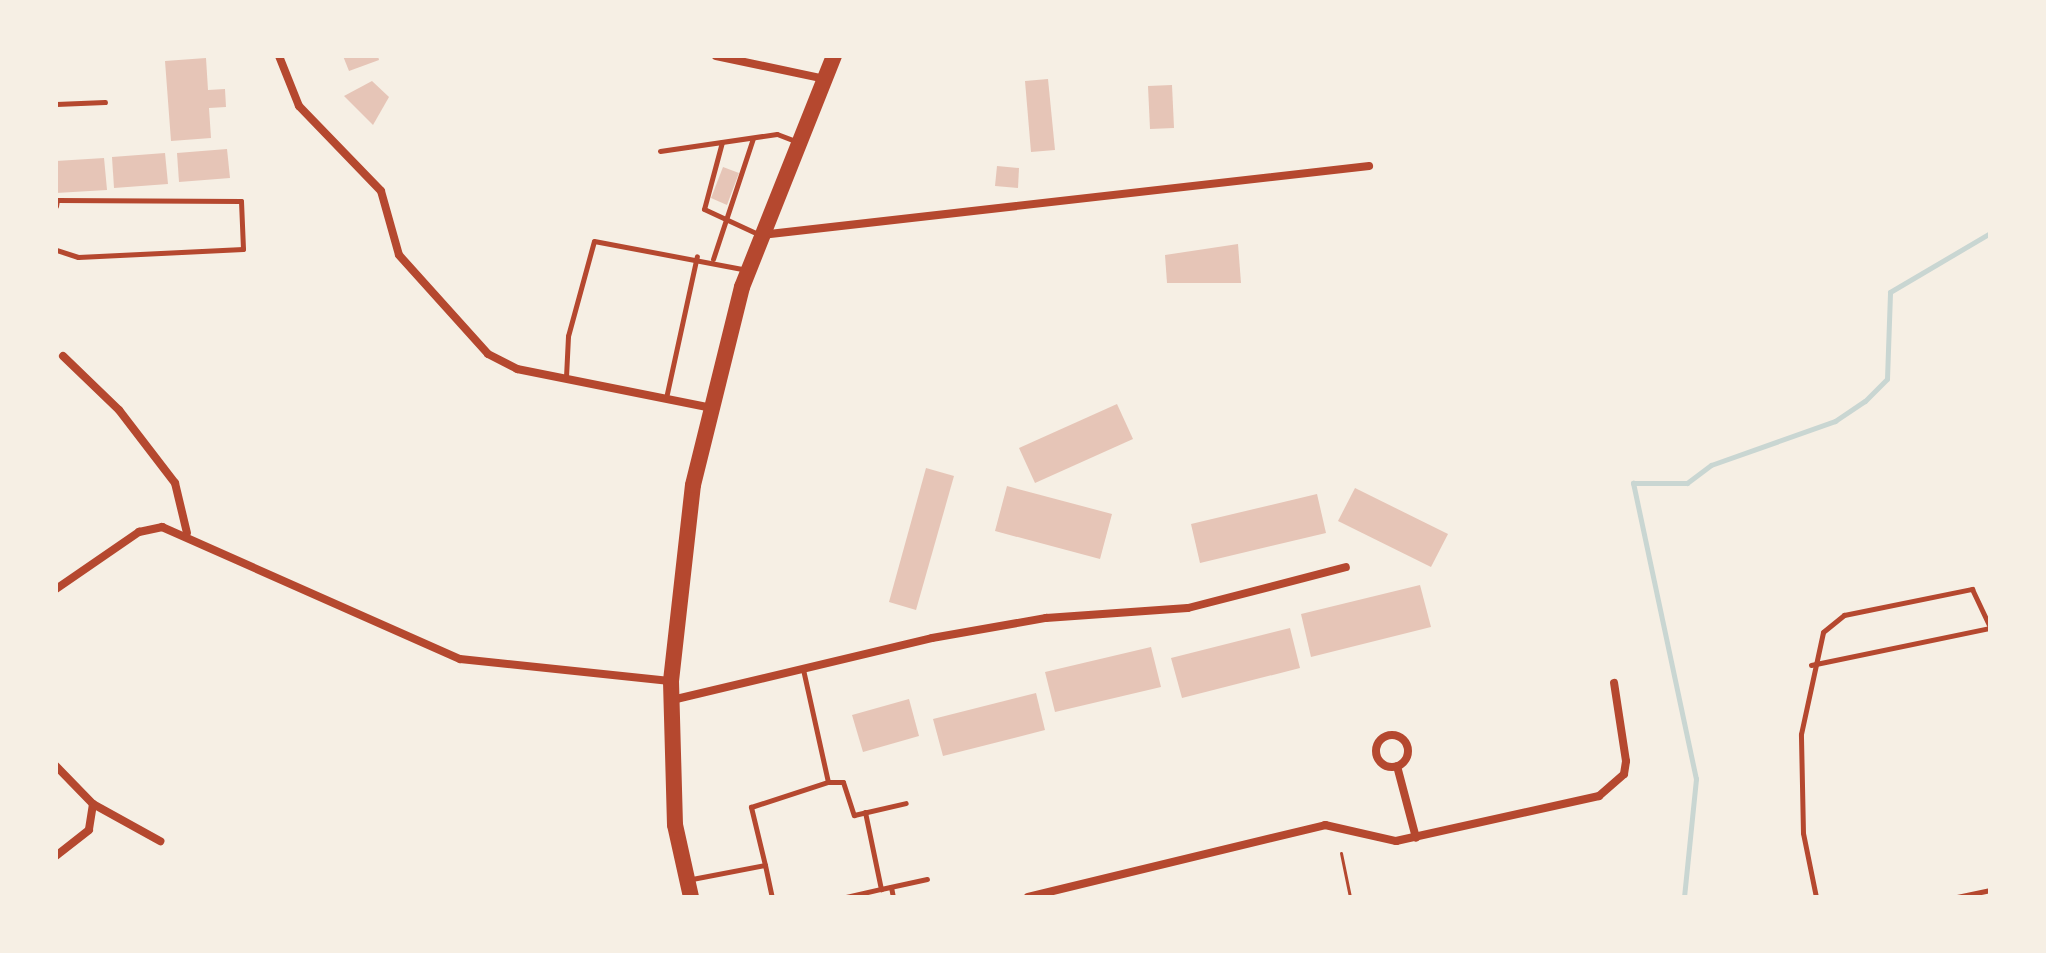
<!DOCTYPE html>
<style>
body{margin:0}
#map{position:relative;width:2046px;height:953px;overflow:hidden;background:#f6efe4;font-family:"Golos Text",sans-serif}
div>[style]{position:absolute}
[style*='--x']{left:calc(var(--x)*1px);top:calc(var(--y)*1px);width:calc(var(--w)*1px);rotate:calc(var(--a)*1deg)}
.stream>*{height:5px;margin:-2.5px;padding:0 2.5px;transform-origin:2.5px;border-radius:2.5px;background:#c9d6d2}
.building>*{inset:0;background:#e6c5b7}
.path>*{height:3px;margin:-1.5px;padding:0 1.5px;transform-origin:1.5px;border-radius:1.5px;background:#b5482f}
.service>*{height:5px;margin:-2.5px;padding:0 2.5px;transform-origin:2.5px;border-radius:2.5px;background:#b5482f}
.minor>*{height:8px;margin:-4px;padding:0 4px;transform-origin:4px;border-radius:4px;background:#b5482f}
.minor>.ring{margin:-4px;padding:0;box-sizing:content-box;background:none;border:8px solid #b5482f;border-radius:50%}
.primary>*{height:16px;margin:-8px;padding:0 8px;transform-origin:8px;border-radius:8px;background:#b5482f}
span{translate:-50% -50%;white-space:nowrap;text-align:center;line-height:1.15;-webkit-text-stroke:6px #f6efe4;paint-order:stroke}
.frame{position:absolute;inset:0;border:58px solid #f6efe4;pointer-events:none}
</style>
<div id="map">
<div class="stream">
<div style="--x:1684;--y:897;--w:119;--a:-84.2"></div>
<div style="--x:1696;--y:779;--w:303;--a:-102"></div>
<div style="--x:1633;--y:483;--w:54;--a:0"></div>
<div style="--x:1687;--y:483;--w:30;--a:-37"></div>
<div style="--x:1711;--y:465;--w:132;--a:-19.5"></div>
<div style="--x:1835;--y:421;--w:36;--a:-34"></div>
<div style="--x:1865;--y:401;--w:31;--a:-45"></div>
<div style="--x:1887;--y:379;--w:87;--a:-88"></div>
<div style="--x:1890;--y:292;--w:116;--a:-30.5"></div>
</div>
<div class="building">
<div style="clip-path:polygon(343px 56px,378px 56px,379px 60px,349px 71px)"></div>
<div style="clip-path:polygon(206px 58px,208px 90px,225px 89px,226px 107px,209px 108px,211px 138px,171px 141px,165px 61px)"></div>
<div style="clip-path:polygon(1048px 79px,1055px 150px,1031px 152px,1025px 81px)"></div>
<div style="clip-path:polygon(372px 81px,389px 97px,373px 125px,344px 96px)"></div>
<div style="clip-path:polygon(1172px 85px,1174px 128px,1150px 129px,1148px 86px)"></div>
<div style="clip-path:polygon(227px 149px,230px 178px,179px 182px,177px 153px)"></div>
<div style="clip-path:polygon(165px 153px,168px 184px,114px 188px,112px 157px)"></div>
<div style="clip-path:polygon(104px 158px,107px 190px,56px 193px,56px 161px)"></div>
<div style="clip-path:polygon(997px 166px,1019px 168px,1018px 188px,995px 186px)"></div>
<div style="clip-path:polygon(723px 167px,739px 173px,727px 205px,711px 198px)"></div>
<div style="clip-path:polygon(1238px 244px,1241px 283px,1167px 283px,1165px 255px)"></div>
<div style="clip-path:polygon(1117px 404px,1133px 439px,1035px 483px,1019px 448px)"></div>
<div style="clip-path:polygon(926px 468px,954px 476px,916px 610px,889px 602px)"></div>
<div style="clip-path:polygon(1007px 486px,1112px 514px,1100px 559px,995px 531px)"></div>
<div style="clip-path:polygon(1355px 488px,1448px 534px,1431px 567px,1338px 521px)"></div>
<div style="clip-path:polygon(1317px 494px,1326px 533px,1200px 563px,1191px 524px)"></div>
<div style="clip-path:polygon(1420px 585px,1431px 627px,1311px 657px,1301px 614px)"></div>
<div style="clip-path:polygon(1290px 628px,1300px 668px,1182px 698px,1171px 658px)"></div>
<div style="clip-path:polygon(1151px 647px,1161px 687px,1055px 712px,1045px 672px)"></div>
<div style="clip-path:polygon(1036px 693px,1045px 730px,943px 756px,933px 719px)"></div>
<div style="clip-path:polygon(909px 699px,919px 736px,863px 752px,852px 715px)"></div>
</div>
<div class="path">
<div style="--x:1341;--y:853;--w:45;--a:78.4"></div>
</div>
<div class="service">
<div style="--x:56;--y:104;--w:49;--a:-2.3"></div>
<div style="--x:722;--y:142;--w:69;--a:105"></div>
<div style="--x:704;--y:209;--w:60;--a:24.8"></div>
<div style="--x:660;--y:151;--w:118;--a:-8.3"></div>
<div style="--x:777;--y:134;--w:22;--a:21"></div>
<div style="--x:56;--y:206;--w:6;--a:-81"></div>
<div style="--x:57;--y:200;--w:184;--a:0.3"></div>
<div style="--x:241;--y:201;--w:48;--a:87.6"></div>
<div style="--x:243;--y:249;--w:165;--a:177.2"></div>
<div style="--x:78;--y:257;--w:23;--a:-162"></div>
<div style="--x:713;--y:259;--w:127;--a:-71.7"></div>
<div style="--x:566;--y:377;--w:41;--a:-87.2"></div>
<div style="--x:568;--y:336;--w:98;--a:-74.7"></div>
<div style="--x:594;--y:241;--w:156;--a:10.7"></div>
<div style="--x:666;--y:398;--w:145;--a:-77.7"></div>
<div style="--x:1811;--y:665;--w:183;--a:-11.7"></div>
<div style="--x:828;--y:782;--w:15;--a:0"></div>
<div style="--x:843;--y:782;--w:35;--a:72"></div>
<div style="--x:854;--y:815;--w:53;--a:-13"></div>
<div style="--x:865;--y:812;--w:79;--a:78.3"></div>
<div style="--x:881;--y:889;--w:47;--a:-12.3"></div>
<div style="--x:765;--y:865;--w:33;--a:78"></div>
<div style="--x:692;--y:879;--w:74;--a:-10.9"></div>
<div style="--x:765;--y:865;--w:60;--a:-103.6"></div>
<div style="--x:751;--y:807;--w:81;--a:-18"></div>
<div style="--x:828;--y:782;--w:116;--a:-102.5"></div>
<div style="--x:891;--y:887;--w:10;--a:79"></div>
<div style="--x:846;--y:897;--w:36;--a:-13"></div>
<div style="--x:1816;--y:897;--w:65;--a:-101.5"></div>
<div style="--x:1803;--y:833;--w:99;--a:-91.2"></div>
<div style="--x:1801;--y:734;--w:104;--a:-77.8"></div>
<div style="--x:1823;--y:632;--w:27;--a:-39"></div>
<div style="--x:1844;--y:615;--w:131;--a:-11.5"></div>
<div style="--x:1972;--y:589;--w:42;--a:64.7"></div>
<div style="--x:1957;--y:897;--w:34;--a:-12"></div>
</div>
<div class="minor">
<div style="--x:279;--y:56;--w:54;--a:68.2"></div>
<div style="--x:299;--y:106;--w:118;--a:46"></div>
<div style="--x:381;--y:191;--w:66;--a:74.3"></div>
<div style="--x:399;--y:255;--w:133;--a:48"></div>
<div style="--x:488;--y:354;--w:33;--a:27"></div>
<div style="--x:517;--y:369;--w:195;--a:11.3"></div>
<div style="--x:716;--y:56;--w:111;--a:11.9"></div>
<div style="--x:761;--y:235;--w:612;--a:-6.47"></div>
<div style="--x:63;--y:356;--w:78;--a:44"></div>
<div style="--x:119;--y:410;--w:92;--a:52.5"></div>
<div style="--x:175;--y:483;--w:51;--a:76.5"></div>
<div style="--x:56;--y:589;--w:101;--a:-34.5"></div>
<div style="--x:139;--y:532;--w:24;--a:-12"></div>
<div style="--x:162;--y:527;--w:326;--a:23.9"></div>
<div style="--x:460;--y:659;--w:211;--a:6"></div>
<div style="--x:672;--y:700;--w:267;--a:-13.4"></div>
<div style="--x:932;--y:638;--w:116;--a:-10"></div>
<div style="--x:1046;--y:618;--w:142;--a:-4"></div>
<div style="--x:1188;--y:608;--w:163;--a:-14.5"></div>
<div class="ring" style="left:1376px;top:735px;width:24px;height:24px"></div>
<div style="--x:56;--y:766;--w:53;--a:45.8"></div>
<div style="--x:93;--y:804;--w:26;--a:99"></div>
<div style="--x:89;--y:830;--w:42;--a:141.8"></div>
<div style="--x:1397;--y:766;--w:74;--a:75.2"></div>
<div style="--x:93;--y:804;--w:77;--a:28.9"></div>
<div style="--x:1028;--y:897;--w:306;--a:-13.6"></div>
<div style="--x:1325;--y:825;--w:73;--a:12.7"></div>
<div style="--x:1396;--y:841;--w:208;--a:-12.5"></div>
<div style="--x:1599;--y:796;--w:33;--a:-41"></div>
<div style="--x:1624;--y:774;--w:13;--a:-81"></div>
<div style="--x:1626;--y:761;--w:79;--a:-98.7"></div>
</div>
<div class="primary">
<div style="--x:691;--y:897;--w:74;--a:-102.5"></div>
<div style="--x:675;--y:825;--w:144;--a:-91.6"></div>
<div style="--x:671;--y:681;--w:197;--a:-83.6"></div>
<div style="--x:693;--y:485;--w:204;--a:-76.1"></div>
<div style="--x:742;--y:287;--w:249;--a:-68.3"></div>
</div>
<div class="frame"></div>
</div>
